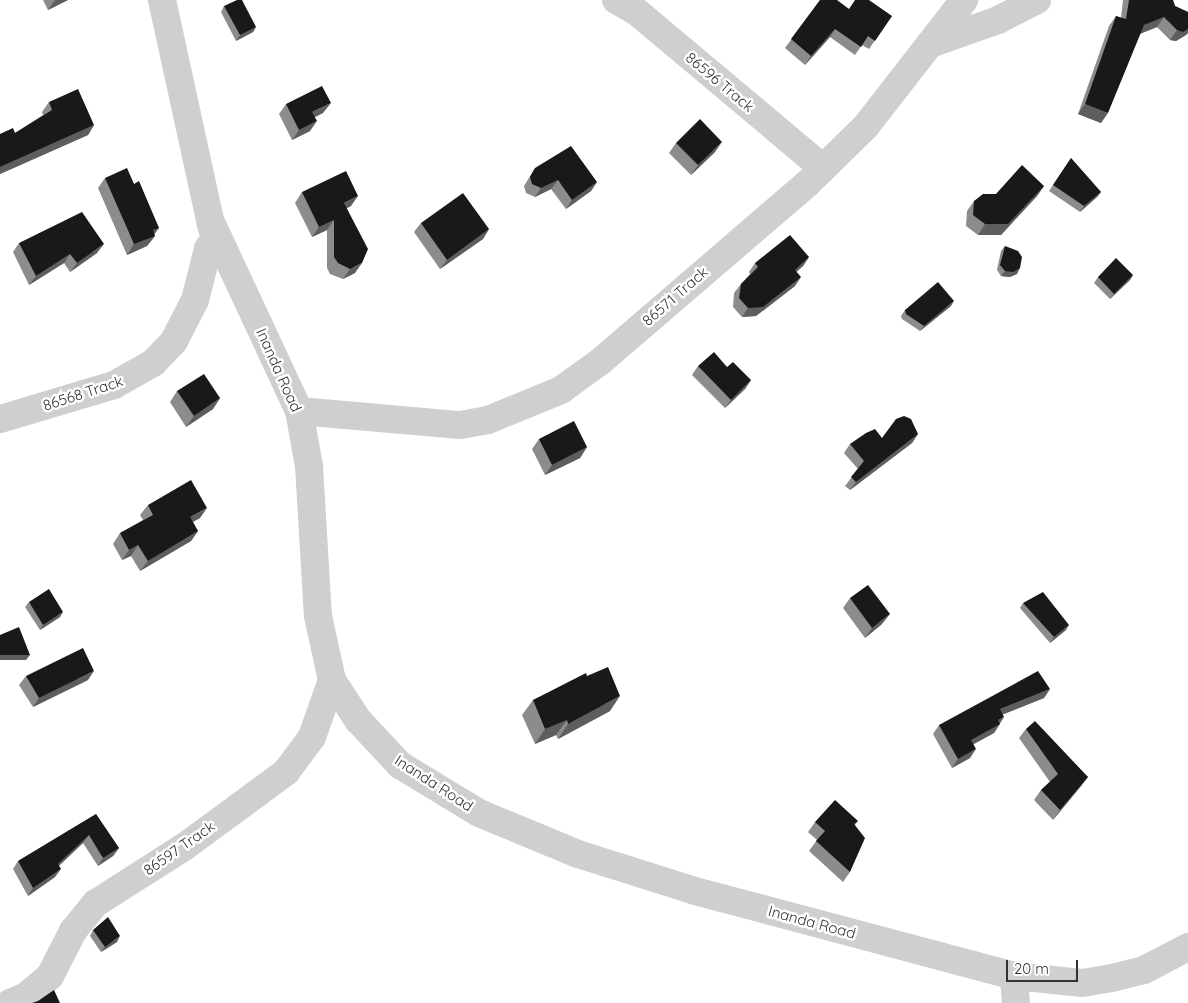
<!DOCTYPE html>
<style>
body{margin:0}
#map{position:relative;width:1188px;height:1003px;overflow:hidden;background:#fff;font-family:Quicksand,sans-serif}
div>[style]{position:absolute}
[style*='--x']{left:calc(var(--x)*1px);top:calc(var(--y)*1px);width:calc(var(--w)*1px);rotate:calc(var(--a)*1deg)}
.minor>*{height:28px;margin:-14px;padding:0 14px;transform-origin:14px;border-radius:14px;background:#cfcfcf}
.wall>*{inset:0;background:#8c8c8c}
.shaded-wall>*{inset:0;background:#5e5e5e}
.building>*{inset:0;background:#191919}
span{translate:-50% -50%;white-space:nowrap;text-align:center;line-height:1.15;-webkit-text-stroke:5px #fff;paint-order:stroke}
.street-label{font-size:15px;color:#323232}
.scale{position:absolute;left:1006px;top:960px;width:72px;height:22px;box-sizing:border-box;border:2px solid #323232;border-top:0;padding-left:6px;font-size:15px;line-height:18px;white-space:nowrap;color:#323232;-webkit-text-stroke:4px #fff;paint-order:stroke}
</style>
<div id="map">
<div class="minor">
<div style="--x:162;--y:0;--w:225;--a:77.7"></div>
<div style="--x:210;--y:220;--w:211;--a:65"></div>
<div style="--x:299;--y:411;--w:56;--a:79.7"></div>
<div style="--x:309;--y:466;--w:150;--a:86.6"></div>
<div style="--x:318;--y:616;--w:66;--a:77.7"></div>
<div style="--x:332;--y:680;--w:48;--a:57"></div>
<div style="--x:358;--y:720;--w:62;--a:47"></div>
<div style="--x:400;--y:765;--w:92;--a:31.3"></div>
<div style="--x:479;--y:813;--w:107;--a:22.5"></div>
<div style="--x:578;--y:854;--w:123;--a:17.5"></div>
<div style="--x:695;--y:891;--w:330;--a:14.9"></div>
<div style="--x:1014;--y:976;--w:69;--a:5.8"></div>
<div style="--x:1083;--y:983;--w:29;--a:-10"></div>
<div style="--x:1112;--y:978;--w:33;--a:-14"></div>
<div style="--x:1144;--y:970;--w:50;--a:-27.6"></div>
<div style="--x:616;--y:0;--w:24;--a:30"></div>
<div style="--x:637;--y:12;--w:241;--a:40"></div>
<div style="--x:930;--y:44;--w:72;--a:-19.4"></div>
<div style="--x:998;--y:20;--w:44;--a:-27.1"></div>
<div style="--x:299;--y:411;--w:162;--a:5"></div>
<div style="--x:460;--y:425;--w:28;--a:-10"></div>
<div style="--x:488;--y:420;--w:79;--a:-22.3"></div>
<div style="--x:561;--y:390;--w:49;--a:-35.9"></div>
<div style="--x:601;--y:361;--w:274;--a:-40.7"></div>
<div style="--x:809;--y:182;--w:80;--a:-44.5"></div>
<div style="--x:866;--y:126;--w:160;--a:-52.1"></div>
<div style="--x:0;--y:419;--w:119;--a:-16.6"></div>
<div style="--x:114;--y:385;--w:45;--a:-29.4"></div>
<div style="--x:153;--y:363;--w:30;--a:-46"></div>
<div style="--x:174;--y:341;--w:46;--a:-62.9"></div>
<div style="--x:195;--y:300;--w:53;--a:-75.7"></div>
<div style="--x:208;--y:249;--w:13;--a:-58"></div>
<div style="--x:215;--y:238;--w:17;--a:-107"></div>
<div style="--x:1014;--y:976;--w:27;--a:86"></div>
<div style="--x:10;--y:1003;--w:16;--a:-22"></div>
<div style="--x:25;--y:997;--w:33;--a:-40"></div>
<div style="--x:50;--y:976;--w:51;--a:-62.9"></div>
<div style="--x:73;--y:931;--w:36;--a:-51"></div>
<div style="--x:96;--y:903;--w:104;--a:-32.5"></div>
<div style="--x:184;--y:847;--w:127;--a:-36.3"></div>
<div style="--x:286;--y:772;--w:44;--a:-53.4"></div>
<div style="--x:312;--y:737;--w:60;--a:-70.7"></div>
</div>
<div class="wall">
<div style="clip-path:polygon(43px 0,68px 0,48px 10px)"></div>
<div style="clip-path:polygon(820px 0,849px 9px,892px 16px,869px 49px,862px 45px,855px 55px,830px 37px,805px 65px,785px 48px)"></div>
<div style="clip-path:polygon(1123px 0,1173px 0,1175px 6px,1188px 12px,1188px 33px,1186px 35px,1176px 41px,1170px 40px,1157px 27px,1140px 34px,1101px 123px,1078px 114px,1109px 26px,1116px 16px,1121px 18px)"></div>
<div style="clip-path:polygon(224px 6px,256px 27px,253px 32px,236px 41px,221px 12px)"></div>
<div style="clip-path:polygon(49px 102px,94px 125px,88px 135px,0 174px,0 134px,15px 133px,43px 115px,42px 112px)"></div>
<div style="clip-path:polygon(286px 104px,323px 113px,315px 117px,310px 131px,292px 140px,279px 114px)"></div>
<div style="clip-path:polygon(676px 143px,715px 152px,691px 175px,669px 153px)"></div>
<div style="clip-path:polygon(1071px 158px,1101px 192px,1097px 197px,1080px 212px,1049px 191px)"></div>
<div style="clip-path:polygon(535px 168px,597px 182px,591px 191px,566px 209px,551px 189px,535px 197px,526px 193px,524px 186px)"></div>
<div style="clip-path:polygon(105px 178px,134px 184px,159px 228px,154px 234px,155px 236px,147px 246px,127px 255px,98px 188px)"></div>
<div style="clip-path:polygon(1044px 186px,1037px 196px,1001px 235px,978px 235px,966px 226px,967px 211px,974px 201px,996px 194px)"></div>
<div style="clip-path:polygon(302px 192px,351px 206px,347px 208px,355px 273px,343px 279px,330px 274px,327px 268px,327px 230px,312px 237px,295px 203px)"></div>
<div style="clip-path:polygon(421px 223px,489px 229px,483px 239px,440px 269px,414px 232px)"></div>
<div style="clip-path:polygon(19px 243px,97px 253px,70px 272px,64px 263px,29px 285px,13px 252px)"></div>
<div style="clip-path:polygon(1005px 246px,1017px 274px,1010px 277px,1001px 276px,997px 270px,1001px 251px)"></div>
<div style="clip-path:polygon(809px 257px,803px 266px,796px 272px,795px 286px,756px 316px,742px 317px,733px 307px,734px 293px,741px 284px,750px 274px,749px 272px,755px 263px)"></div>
<div style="clip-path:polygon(1133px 275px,1130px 280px,1110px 299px,1094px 283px,1098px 277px)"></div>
<div style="clip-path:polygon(951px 306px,920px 331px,902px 319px,901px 316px,905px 310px)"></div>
<div style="clip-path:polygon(698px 366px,727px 367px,751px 380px,745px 389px,725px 408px,692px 375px)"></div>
<div style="clip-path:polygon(177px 391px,220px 398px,213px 409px,186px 427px,170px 402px)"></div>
<div style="clip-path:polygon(918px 434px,912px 443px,850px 490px,845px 486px,858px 469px,844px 453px,850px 444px,882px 438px)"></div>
<div style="clip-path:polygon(539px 439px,587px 447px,580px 458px,545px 475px,532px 449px)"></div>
<div style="clip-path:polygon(148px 505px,200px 518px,193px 522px,198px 531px,191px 541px,140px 571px,131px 556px,122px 560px,113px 544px,120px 533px,143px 520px,140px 515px)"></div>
<div style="clip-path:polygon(850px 598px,882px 624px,865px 638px,843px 608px)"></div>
<div style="clip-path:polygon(29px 602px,60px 617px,40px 630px,25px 607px)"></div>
<div style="clip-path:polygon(1023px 603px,1066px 630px,1050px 643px,1020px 608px)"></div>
<div style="clip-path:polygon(26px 676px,88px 680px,33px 707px,19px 685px)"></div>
<div style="clip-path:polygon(587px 676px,610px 711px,558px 739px,556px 735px,535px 744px,522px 715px,533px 700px)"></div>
<div style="clip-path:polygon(1050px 689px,1044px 698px,1003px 714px,1000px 723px,1000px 724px,994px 733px,973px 744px,970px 758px,952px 768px,933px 734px,939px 725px)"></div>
<div style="clip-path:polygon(1026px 729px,1088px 777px,1081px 786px,1053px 820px,1034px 800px,1041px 790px,1050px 782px,1019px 738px)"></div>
<div style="clip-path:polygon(96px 814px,119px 848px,113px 856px,98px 866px,83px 843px,59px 866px,55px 877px,28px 896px,13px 869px,18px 861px)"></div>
<div style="clip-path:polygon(858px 821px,855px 825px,850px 872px,843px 882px,809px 851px,817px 840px,808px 832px,815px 822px)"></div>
<div style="clip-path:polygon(93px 930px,117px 942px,101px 952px,90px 936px)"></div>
</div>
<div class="shaded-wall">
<div style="clip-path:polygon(55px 0,68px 0,48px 10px)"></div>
<div style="clip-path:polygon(1164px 17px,1157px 27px,1137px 35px,1144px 25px)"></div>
<div style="clip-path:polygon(256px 27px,253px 32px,236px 41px,240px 35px)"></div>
<div style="clip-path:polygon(835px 29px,830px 37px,805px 65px,811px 56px)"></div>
<div style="clip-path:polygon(1188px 29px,1188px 33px,1186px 35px,1176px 41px,1170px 40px,1177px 30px)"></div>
<div style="clip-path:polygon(331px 103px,323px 113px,305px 122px,312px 112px)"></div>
<div style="clip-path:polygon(1085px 104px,1108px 113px,1101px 123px,1078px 114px)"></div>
<div style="clip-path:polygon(317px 121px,310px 131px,292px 140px,299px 130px)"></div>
<div style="clip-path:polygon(94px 125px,88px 135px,0 174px,0 167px)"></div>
<div style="clip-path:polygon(722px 142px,715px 152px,691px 175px,698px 165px)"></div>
<div style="clip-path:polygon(558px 180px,551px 189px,535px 197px,541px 188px)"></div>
<div style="clip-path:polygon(597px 182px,591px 191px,566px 209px,572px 200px)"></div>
<div style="clip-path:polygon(1044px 186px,1037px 196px,1001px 235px,978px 235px,985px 224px)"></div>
<div style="clip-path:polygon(1101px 192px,1097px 197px,1080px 212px,1084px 206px)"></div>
<div style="clip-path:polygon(358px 196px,351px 206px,337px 213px,344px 203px)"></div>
<div style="clip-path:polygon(334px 220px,327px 230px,312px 237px,319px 227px)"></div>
<div style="clip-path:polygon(159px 228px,153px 236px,155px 236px,147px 246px,127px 255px,134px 244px,153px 230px)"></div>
<div style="clip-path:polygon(489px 229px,483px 239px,440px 269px,447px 260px)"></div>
<div style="clip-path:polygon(104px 244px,97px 253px,70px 272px,77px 263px)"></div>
<div style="clip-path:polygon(70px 254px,64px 263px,29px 285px,36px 276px)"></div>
<div style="clip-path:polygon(809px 257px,803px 266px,789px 279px,795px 270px)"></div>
<div style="clip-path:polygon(362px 263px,355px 273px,343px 279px,350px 269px)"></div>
<div style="clip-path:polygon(1020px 268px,1017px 274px,1010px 277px,1001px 276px,1005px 271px)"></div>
<div style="clip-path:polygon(1133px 275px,1130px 280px,1110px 299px,1114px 294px)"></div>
<div style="clip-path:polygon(801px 277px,795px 286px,756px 316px,742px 317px,748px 308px)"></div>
<div style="clip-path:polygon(954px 301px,951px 306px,920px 331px,924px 326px)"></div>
<div style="clip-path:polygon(751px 380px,745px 389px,725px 408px,731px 400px)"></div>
<div style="clip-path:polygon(220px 398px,213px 409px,186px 427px,194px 416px)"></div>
<div style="clip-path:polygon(918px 434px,912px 443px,850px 490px,856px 482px)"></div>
<div style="clip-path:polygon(587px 447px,580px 458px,545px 475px,552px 465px)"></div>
<div style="clip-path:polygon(207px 508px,200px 518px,183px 527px,190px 517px)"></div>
<div style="clip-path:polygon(198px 531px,191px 541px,140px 571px,148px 561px)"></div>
<div style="clip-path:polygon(138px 545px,131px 556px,122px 560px,129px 550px)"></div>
<div style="clip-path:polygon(63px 612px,60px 617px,40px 630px,43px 625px)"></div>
<div style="clip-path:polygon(890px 614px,882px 624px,865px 638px,872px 628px)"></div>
<div style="clip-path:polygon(1069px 625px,1066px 630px,1050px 643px,1054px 637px)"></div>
<div style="clip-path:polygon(0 655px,30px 655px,26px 660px,0 660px)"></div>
<div style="clip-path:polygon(94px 671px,88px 680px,33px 707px,39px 698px)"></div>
<div style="clip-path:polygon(1050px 689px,1044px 698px,994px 718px,1000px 709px)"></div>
<div style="clip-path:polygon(620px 696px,610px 711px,558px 739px,568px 724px)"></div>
<div style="clip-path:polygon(1004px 717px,994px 733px,965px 749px,971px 740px,998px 720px)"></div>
<div style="clip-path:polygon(567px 720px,556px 735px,535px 744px,545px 729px)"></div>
<div style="clip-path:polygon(976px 749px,970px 758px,952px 768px,958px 759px)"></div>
<div style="clip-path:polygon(1088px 777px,1081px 786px,1053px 820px,1060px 810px)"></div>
<div style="clip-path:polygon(89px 835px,83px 843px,52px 872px,58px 864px)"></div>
<div style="clip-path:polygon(119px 848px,113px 856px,98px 866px,103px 858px)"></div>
<div style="clip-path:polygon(61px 869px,55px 877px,28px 896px,33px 888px)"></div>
<div style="clip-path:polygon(120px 936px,117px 942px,101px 952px,105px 947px)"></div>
</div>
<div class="building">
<div style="clip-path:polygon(237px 0,242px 0,256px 27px,240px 35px,224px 6px)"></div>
<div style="clip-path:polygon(820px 0,837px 0,849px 9px,855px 0,869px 0,892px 16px,875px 41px,868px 36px,861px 47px,835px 29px,811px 56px,791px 39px)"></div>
<div style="clip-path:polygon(1129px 0,1173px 0,1175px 6px,1188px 12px,1188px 29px,1183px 32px,1177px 30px,1164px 17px,1144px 25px,1108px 113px,1085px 104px,1116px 16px,1126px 19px)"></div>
<div style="clip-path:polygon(322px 86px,331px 103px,312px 112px,317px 121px,299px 130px,286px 104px)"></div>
<div style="clip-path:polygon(78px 89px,94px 125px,0 167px,0 134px,13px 128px,15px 133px,52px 110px,49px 102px)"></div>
<div style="clip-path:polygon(700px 119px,722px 142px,698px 165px,676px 143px)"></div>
<div style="clip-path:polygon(571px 146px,597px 182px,572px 200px,558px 180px,541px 188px,532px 184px,530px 177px,535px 168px)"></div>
<div style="clip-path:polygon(1071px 158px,1101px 192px,1084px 206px,1053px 185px)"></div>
<div style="clip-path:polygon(1022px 165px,1044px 186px,1008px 224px,985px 224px,973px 215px,974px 201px,983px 194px,996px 194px)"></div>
<div style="clip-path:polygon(127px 168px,134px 184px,139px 181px,159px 228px,153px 230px,155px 236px,134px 244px,105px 178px)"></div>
<div style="clip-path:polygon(346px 171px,358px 196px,344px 203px,368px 249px,362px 263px,350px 269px,338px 263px,334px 257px,334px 220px,319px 227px,302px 192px)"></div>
<div style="clip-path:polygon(463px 193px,489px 229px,447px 260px,421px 223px)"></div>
<div style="clip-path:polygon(82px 212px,104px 244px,77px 263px,70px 254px,36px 276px,19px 243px)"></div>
<div style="clip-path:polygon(790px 235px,809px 257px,795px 270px,801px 277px,763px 307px,748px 308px,739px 298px,741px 284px,758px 267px,755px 263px)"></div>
<div style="clip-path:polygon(1005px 246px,1018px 251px,1022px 257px,1020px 268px,1013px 272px,1005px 271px,1000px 265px)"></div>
<div style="clip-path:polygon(1116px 258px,1133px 275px,1114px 294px,1098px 277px)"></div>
<div style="clip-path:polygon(938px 282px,954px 301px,924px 326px,906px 314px,905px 310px)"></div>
<div style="clip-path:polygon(714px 352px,727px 367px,733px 362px,751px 380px,731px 400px,698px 366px)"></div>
<div style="clip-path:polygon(204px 374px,220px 398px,194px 416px,177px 391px)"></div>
<div style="clip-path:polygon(904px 416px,911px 419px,918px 434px,856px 482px,851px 477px,864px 461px,850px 444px,866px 433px,875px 429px,882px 438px,896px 419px)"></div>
<div style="clip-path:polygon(574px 421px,587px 447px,552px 465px,539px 439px)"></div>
<div style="clip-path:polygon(191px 480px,207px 508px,190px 517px,198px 531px,148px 561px,138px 545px,129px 550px,120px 533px,153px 515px,148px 505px)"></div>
<div style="clip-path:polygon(868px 585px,890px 614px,872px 628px,850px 598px)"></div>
<div style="clip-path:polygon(49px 589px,63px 612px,43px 625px,29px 602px)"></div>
<div style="clip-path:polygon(1043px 592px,1069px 625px,1054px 637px,1023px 603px)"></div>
<div style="clip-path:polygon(19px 627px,30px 655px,0 655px,0 635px)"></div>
<div style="clip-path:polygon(83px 648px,94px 671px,39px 698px,26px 676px)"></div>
<div style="clip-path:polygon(608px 667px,620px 696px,568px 724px,567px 720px,545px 729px,533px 700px,586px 673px,587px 676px)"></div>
<div style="clip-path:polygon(1038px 671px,1050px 689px,1000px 709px,1004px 717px,998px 720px,1000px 724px,971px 740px,976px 749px,958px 759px,939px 725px)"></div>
<div style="clip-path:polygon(1035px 721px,1088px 777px,1060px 810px,1041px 790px,1058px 774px,1026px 729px)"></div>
<div style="clip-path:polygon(835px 800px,858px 821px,854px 824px,865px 838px,850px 872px,816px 841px,825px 831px,815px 822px)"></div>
<div style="clip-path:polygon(96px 814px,119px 848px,103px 858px,89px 835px,58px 864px,61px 869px,33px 888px,18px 861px)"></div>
<div style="clip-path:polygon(108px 917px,120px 936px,105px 947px,93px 930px)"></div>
<div style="clip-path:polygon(54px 990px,60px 1003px,32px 1003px,38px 1001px)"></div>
</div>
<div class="street-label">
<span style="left:720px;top:82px;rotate:40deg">86596 Track</span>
<span style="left:675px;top:296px;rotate:-41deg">86571 Track</span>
<span style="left:279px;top:370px;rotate:66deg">Inanda Road</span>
<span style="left:83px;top:393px;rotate:-18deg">86568 Track</span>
<span style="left:434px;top:783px;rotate:33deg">Inanda Road</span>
<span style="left:179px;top:848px;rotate:-35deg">86597 Track</span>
<span style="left:812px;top:922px;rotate:15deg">Inanda Road</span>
</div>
<div class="scale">20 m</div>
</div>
